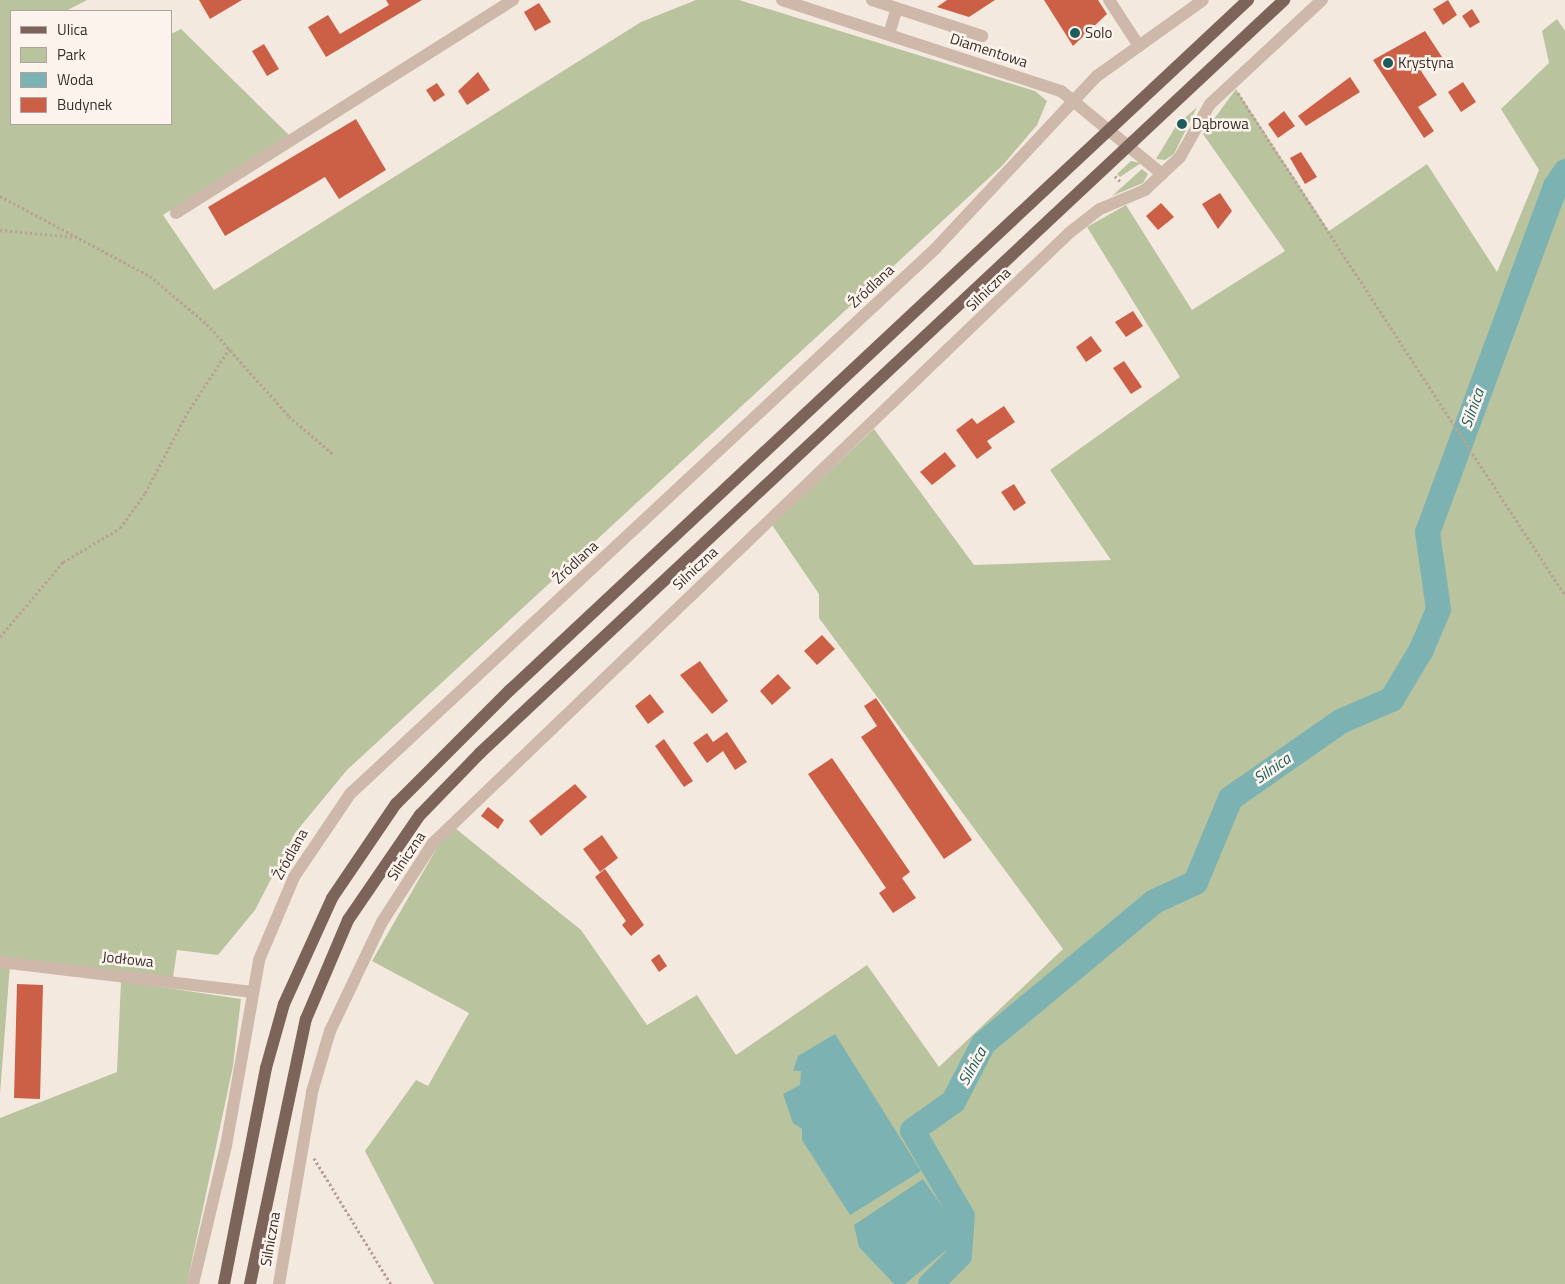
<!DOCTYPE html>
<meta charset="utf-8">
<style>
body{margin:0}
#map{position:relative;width:1565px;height:1284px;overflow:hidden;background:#f4e9df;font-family:"Titillium Web",sans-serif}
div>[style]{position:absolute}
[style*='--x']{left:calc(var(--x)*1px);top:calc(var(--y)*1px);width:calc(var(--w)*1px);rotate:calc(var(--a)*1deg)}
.green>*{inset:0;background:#b9c49e}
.water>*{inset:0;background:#7cb3b2}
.river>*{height:25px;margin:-12.5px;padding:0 12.5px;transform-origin:12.5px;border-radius:12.5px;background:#7cb3b2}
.building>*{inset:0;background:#cb6046}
.path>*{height:2.5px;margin-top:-1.25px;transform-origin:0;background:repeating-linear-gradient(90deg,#b9a294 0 2.5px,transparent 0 5px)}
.minor>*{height:12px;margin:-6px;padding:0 6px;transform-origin:6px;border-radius:6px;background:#cdb8aa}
.major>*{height:12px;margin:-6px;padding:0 6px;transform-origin:6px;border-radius:6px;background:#7d645a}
.dots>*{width:14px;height:14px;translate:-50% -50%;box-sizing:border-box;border:2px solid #fbf3ec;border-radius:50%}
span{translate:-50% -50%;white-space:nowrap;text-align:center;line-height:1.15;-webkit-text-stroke:5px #fbf3ec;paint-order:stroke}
.poi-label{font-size:15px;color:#3a2e2a}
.left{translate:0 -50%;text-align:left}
.street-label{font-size:15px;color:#3a2e2a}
.water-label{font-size:16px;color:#1d5d5e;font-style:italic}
.legend{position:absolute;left:10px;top:10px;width:162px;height:115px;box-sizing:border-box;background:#fbf3ec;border:1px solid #aea49e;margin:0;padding:6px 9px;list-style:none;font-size:15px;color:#3a2e2a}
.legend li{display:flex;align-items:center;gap:10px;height:25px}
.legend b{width:25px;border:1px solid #aea49e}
</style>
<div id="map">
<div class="green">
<div style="clip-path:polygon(0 0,87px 0,66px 11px,11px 11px,11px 124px,171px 124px,171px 34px,181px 29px,289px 135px,163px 215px,214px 290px,641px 22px,696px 0,739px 0,1035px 91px,1047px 101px,1037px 125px,1003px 165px,347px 770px,295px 833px,255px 910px,218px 955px,177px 950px,173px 978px,10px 965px,0 1094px)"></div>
<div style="clip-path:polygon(1557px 19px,1565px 31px,1565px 1284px,434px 1284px,365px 1151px,416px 1080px,428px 1086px,469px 1013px,372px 961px,438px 846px,455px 828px,581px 930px,647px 1025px,697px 995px,736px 1055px,867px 965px,939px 1067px,1063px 949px,819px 618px,819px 594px,772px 525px,874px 429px,974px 565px,1111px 560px,1050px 470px,1180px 377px,1087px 227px,1126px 205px,1192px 310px,1285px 251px,1203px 134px,1236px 89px,1329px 231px,1427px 164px,1497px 272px,1539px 170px,1501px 109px,1549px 63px,1542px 31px)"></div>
<div style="clip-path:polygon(1197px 107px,1174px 154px,1165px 160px,1156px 159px,1176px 126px)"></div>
<div style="clip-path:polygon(1131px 161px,1141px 163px,1120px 177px,1117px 174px)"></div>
<div style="clip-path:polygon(1142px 169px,1148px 174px,1143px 183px,1112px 196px)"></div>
<div style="clip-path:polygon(121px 981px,241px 999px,233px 1066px,187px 1284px,0 1284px,0 1118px,117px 1072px)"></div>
</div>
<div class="water">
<div style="clip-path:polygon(835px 1034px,921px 1171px,850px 1215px,802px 1140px,802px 1129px,793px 1123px,783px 1094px,800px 1085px,801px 1071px,793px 1071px,798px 1056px)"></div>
<div style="clip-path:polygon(923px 1179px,955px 1225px,948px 1249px,905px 1284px,894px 1284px,859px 1247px,854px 1225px)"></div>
</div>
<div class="river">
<div style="--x:930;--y:1284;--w:41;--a:-45"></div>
<div style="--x:959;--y:1255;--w:39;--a:-86"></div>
<div style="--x:962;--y:1216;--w:99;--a:-120.2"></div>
<div style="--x:912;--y:1130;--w:50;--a:-35.3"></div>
<div style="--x:953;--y:1101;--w:65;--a:-62.7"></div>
<div style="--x:983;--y:1043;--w:222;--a:-39.7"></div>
<div style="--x:1154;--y:901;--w:45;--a:-24.9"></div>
<div style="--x:1195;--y:882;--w:91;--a:-67.4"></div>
<div style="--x:1230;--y:798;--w:134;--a:-35"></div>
<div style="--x:1340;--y:721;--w:56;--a:-23.3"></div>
<div style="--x:1391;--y:699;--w:58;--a:-59"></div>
<div style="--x:1421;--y:649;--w:43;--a:-67"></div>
<div style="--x:1438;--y:609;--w:78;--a:-98.1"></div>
<div style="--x:1427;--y:532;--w:369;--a:-69.7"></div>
<div style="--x:1555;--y:186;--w:18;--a:-56"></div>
</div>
<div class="building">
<div style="clip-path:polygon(199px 0,242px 0,210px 19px)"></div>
<div style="clip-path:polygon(386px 0,422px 0,326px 57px,308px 27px,328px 15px,340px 34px,389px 5px)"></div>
<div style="clip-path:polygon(947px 0,995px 0,969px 17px,937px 7px)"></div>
<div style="clip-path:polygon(1044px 0,1098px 0,1107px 14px,1073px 46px)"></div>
<div style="clip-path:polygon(1448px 0,1457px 15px,1443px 25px,1433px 9px)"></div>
<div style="clip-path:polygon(539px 3px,551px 22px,535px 31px,524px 12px)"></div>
<div style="clip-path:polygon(1472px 9px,1480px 22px,1470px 28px,1462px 16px)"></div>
<div style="clip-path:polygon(1425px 31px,1442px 57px,1421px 71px,1437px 95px,1418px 107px,1434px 131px,1424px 138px,1373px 60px)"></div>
<div style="clip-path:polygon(264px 44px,279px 69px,267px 76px,252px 51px)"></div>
<div style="clip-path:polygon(478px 72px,490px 90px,467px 105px,458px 91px)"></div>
<div style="clip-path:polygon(1350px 77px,1360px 92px,1306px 126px,1298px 116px)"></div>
<div style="clip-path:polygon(1463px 82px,1476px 102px,1461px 112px,1448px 92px)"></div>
<div style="clip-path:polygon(437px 83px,445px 95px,434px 102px,426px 90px)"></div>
<div style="clip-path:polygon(1284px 111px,1295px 126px,1278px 138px,1268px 124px)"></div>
<div style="clip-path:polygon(356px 119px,386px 170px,339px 199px,325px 177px,225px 236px,208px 207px)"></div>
<div style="clip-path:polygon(1301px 152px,1317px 177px,1305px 184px,1290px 158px)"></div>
<div style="clip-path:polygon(1220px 193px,1232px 211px,1218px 229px,1202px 204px)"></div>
<div style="clip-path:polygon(1161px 203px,1174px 217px,1158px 230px,1146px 216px)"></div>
<div style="clip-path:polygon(1133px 311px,1143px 326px,1126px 337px,1115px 322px)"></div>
<div style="clip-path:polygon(1091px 336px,1102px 351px,1086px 362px,1076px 347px)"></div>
<div style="clip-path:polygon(1124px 361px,1142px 387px,1131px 394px,1113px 368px)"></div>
<div style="clip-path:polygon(1004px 406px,1015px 422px,987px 441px,992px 448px,977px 459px,956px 430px,972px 418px,977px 424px)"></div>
<div style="clip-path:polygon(945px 452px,956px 466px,932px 485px,920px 472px)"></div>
<div style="clip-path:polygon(1014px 484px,1026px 503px,1014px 511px,1001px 492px)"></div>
<div style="clip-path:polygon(822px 635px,835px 649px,817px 665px,804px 651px)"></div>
<div style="clip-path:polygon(700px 661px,728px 701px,712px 714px,680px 675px)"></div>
<div style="clip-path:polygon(778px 674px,791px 688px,772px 705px,760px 691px)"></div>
<div style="clip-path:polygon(650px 694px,664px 712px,648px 724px,635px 706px)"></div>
<div style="clip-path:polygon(876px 698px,972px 840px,944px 859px,861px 737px,877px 726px,864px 706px)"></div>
<div style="clip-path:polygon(727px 732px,747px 762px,735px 770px,723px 751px,707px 763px,693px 743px,707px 733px,713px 742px)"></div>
<div style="clip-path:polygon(664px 739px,693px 781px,684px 787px,655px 746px)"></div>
<div style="clip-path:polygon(832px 758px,910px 872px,902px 878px,916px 898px,893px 913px,879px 893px,886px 888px,808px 774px)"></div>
<div style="clip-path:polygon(575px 784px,587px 797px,541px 836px,529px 821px)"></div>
<div style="clip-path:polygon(488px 807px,504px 820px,498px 829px,481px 816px)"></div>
<div style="clip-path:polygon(602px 835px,618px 858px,600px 872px,583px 849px)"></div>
<div style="clip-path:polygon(605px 869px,644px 925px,631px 936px,622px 925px,626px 921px,595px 877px)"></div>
<div style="clip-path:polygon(659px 954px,667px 966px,659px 972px,651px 960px)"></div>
<div style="clip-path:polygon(17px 984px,43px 985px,40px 1099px,14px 1098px)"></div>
</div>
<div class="path">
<div style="--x:1238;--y:93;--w:599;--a:56.92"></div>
<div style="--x:1115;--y:176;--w:8;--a:45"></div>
<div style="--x:0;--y:196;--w:170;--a:28.1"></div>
<div style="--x:150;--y:276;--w:75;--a:40.1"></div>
<div style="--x:207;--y:324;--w:123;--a:48.3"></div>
<div style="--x:289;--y:416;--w:60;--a:40.9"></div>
<div style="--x:0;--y:230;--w:75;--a:5.3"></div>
<div style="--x:0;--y:637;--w:98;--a:-50"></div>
<div style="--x:63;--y:562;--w:66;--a:-30.8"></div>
<div style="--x:120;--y:528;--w:43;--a:-54.5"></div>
<div style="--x:145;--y:493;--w:90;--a:-62.3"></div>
<div style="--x:187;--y:413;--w:77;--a:-56.7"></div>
<div style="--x:314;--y:1158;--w:148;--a:58.6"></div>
</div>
<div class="minor">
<div style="--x:782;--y:0;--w:293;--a:18.1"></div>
<div style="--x:1061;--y:91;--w:131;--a:39.4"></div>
<div style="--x:872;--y:0;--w:116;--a:18.1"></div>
<div style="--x:1109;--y:0;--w:55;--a:56.9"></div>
<div style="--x:889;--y:34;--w:27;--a:-73"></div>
<div style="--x:176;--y:213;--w:399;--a:-32.3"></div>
<div style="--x:0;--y:962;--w:254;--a:6.8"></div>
<div style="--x:193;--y:1284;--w:142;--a:-76.6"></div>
<div style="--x:226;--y:1146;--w:189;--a:-79.9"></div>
<div style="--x:259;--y:960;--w:90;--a:-67.1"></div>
<div style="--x:294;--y:877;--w:100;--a:-56"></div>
<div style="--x:350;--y:794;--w:800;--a:-42.97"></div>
<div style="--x:935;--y:249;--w:237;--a:-46.9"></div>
<div style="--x:1097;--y:76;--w:130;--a:-35.6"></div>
<div style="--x:279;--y:1284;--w:195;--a:-80.2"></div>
<div style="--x:312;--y:1092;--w:64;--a:-73.6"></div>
<div style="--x:330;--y:1031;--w:121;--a:-64.5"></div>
<div style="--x:382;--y:922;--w:94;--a:-57.2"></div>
<div style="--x:433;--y:843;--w:881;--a:-43.8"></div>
<div style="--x:1069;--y:233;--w:39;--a:-38"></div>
<div style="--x:1100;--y:209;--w:49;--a:-22.9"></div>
<div style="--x:1145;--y:190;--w:48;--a:-43.3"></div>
<div style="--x:1180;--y:157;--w:61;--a:-60.5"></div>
<div style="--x:1210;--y:104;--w:153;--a:-42.9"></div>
</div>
<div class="major">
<div style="--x:224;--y:1284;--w:220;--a:-79"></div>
<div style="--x:266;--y:1068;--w:66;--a:-74.3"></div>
<div style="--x:284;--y:1004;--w:116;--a:-65.6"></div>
<div style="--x:332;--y:898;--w:114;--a:-55.8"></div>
<div style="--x:396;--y:804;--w:160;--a:-45"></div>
<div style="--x:509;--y:691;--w:1012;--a:-43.08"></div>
<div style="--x:250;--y:1284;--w:271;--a:-78.1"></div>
<div style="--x:306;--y:1019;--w:108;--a:-67"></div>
<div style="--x:348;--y:920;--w:127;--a:-55.6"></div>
<div style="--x:420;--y:815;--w:86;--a:-45.9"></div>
<div style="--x:480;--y:753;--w:1102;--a:-43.12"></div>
</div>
<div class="dots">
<div style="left:1075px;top:33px;background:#1d5d5e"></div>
<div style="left:1388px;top:63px;background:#1d5d5e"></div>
<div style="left:1182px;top:124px;background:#1d5d5e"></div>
</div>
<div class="poi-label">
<span class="left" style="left:1085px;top:33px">Solo</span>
<span class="left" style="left:1398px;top:63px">Krystyna</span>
<span class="left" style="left:1192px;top:124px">Dąbrowa</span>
</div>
<div class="street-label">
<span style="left:989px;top:50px;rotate:18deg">Diamentowa</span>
<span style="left:871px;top:286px;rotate:-43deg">Źródlana</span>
<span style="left:988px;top:289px;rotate:-44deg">Silniczna</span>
<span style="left:575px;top:562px;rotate:-43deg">Źródlana</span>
<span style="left:695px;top:568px;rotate:-43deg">Silniczna</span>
<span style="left:290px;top:854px;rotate:-61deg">Źródlana</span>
<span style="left:406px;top:856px;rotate:-56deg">Silniczna</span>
<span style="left:128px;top:959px;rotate:6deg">Jodłowa</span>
<span style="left:270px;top:1239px;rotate:-80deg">Silniczna</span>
</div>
<div class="water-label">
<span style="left:1472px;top:408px;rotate:-70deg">Silnica</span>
<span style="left:1272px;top:768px;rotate:-35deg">Silnica</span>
<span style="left:972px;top:1066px;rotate:-61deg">Silnica</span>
</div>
<ul class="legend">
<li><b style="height:6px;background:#7d645a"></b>Ulica</li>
<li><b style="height:14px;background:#b9c49e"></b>Park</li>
<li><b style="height:14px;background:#7cb3b2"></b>Woda</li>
<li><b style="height:14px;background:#cb6046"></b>Budynek</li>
</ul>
</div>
